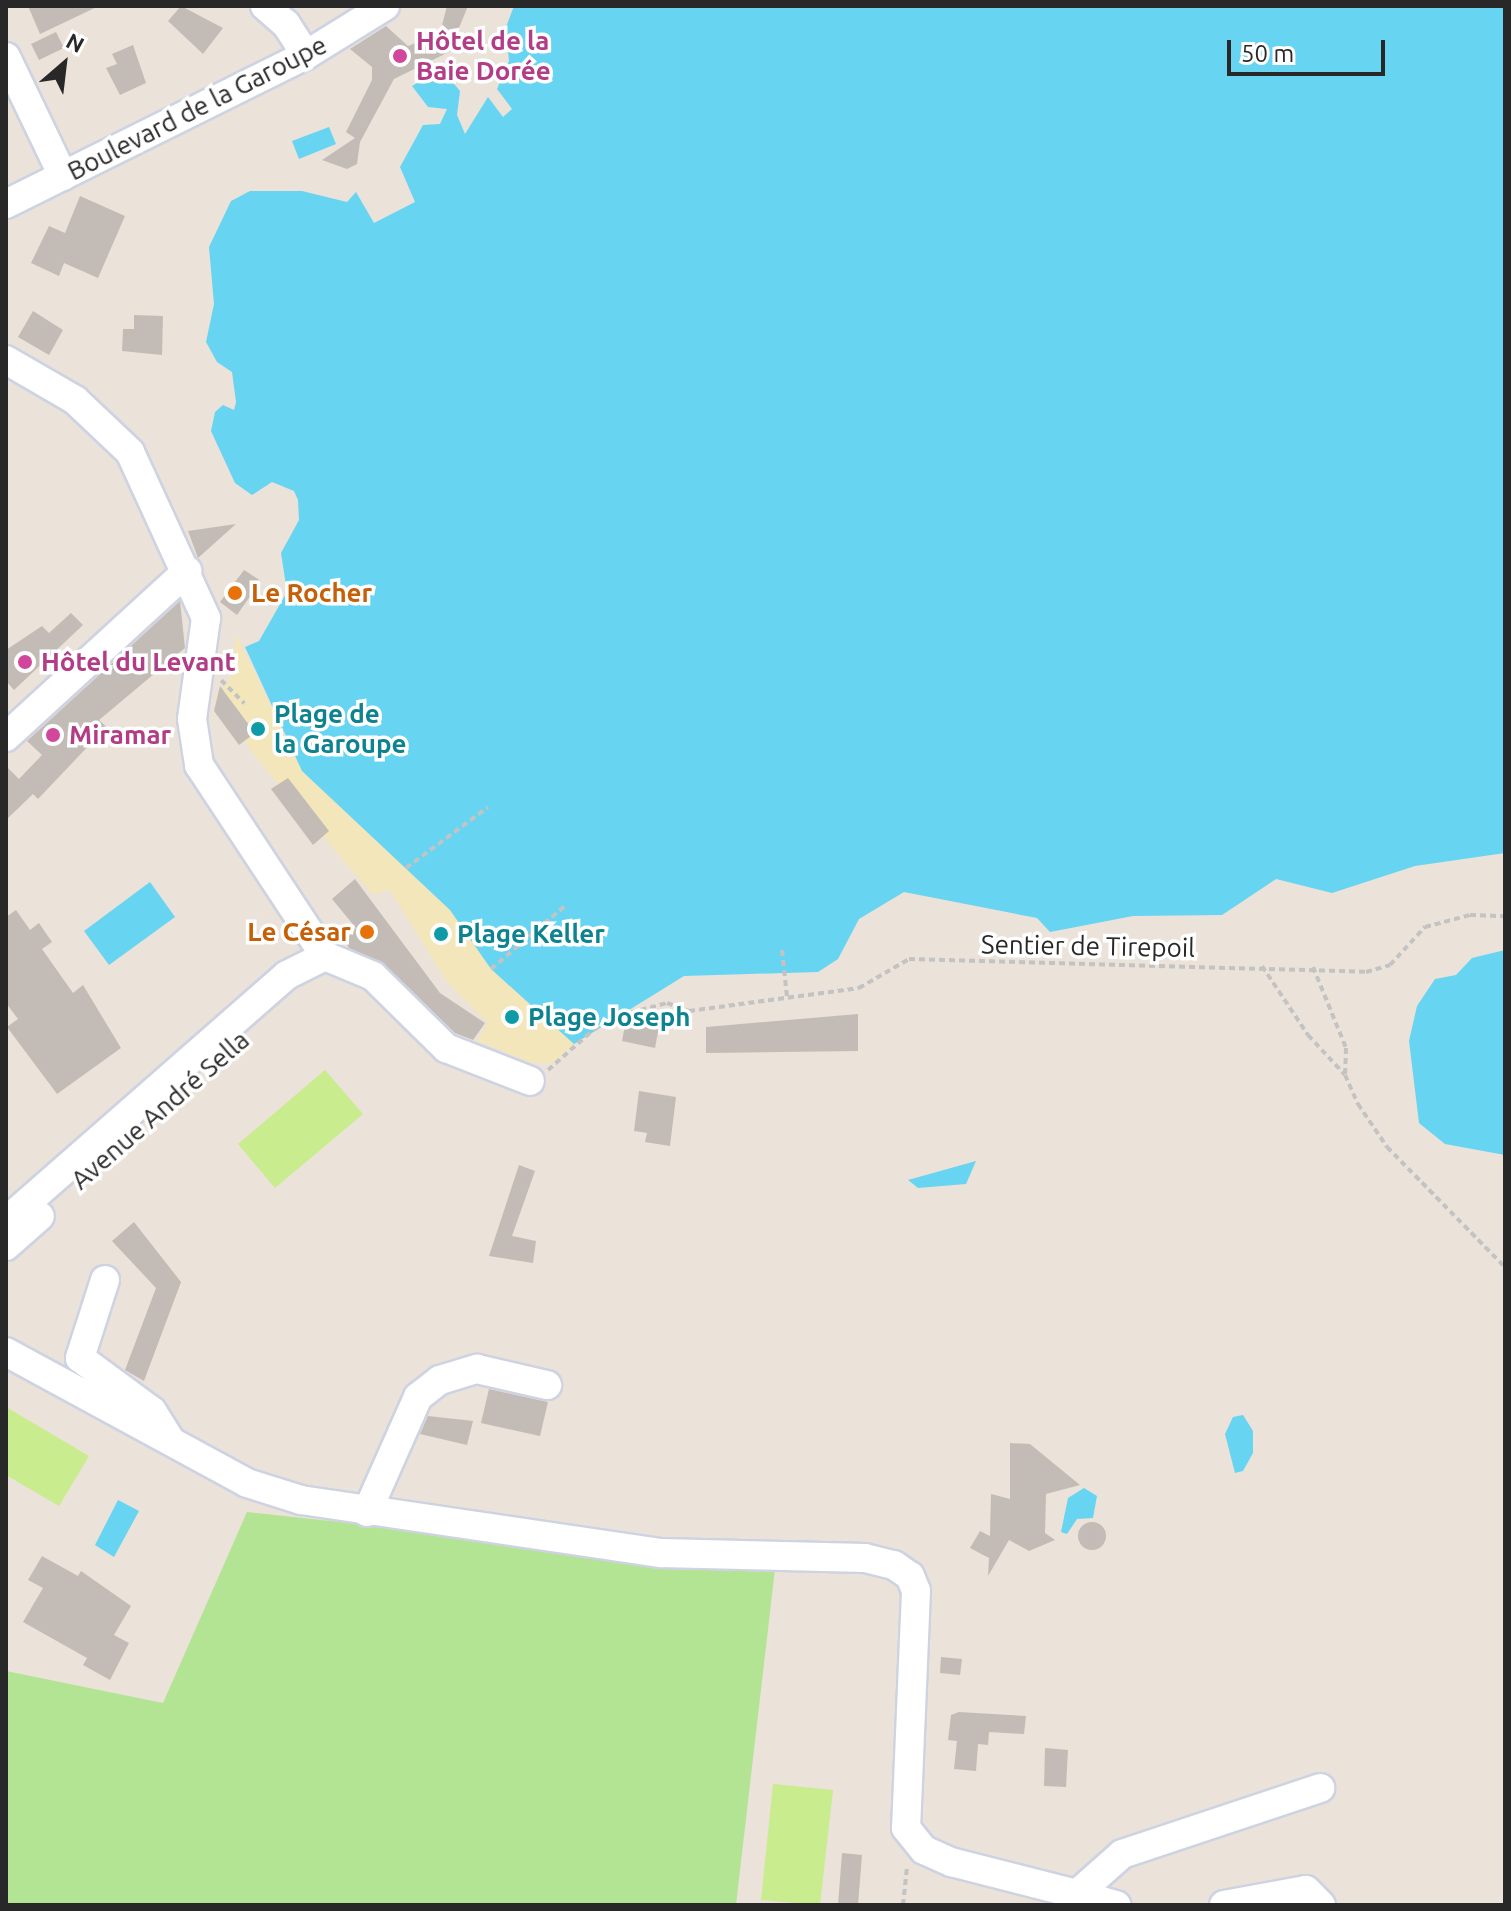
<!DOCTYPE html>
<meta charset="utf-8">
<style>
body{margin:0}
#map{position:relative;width:1511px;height:1911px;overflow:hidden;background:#ebe2d9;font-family:Ubuntu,sans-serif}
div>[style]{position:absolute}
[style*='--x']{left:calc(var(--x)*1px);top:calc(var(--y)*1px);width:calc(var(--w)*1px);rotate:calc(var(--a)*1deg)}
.green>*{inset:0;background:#b3e493}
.sand>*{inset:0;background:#f2e6ba}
.pitch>*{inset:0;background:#c9ec8e}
.water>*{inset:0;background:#67d4f1}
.building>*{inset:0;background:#c3bcb6}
.round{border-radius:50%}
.path>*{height:4px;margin-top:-2px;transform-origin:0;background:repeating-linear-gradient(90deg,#c3c3c3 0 6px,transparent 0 10px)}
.roads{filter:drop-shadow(2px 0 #ced3e2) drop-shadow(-2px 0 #ced3e2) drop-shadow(0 2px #ced3e2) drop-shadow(0 -2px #ced3e2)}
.minor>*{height:28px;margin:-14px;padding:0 14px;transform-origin:14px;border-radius:14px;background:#fff}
.dots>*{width:22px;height:22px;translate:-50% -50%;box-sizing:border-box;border:4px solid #fff;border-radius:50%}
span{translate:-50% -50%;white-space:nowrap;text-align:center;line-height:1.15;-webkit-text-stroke:7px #fff;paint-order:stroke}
.hotel-label{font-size:26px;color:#b23c85;font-weight:700}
.left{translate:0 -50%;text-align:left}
.street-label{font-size:26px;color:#282828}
.food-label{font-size:26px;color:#c56008;font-weight:700}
.right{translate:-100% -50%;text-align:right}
.culture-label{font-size:26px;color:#0d838f;font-weight:700}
.frame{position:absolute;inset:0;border:8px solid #282828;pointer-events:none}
.north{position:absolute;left:24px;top:24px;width:80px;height:80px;-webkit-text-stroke:6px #fff;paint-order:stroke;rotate:28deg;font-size:22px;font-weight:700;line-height:32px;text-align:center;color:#282828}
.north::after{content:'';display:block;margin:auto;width:28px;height:36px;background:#282828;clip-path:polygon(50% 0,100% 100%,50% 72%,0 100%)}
.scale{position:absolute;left:1227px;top:40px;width:158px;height:36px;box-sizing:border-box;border:4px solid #282828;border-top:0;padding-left:10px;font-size:24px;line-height:28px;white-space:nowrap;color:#282828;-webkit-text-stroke:6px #fff;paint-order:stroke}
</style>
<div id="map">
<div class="green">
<div style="clip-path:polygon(247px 1512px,775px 1569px,736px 1905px,6px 1905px,6px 1671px,163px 1703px)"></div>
</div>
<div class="sand">
<div style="clip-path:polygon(236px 634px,302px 771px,450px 910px,491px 969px,574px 1044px,553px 1063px,533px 1063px,477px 1041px,488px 1023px,447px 982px,390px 890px,373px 895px,254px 755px,215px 697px,231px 678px)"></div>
</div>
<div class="pitch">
<div style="clip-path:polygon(325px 1070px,363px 1114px,275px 1188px,238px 1144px)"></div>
<div style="clip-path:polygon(6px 1407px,89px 1456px,59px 1506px,6px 1475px)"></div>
<div style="clip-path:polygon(773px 1784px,833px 1790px,820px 1905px,761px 1900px)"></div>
</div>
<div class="water">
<div style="clip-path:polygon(514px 6px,1505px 6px,1505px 853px,1415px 866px,1332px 893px,1276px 879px,1222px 915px,1133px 916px,1050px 932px,1037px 918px,904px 892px,859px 919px,838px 959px,818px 972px,684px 976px,574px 1044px,491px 969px,450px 910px,302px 771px,245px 647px,259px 641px,287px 592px,281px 553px,299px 520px,298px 500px,294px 491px,272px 482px,252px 495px,235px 483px,211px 431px,215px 412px,223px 405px,234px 410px,236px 402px,232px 372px,217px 362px,206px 342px,214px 304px,209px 247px,231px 201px,250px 191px,302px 191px,347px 202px,356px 192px,374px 223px,415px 202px,400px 167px,423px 125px,440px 124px,447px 109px,428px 107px,412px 86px,424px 79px,450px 79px,460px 91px,457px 115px,465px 134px,488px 97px,503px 117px,512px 109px,497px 89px,509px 61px,506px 27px)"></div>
<div style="clip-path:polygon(329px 127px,336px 144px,299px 159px,292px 141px)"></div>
<div style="clip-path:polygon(150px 882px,175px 917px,109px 965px,84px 931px)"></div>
<div style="clip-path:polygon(1505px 950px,1505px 1155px,1445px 1144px,1419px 1123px,1409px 1041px,1417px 1006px,1435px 979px,1456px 975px,1472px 958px)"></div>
<div style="clip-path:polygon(976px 1161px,966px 1184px,918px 1188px,908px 1180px)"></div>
<div style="clip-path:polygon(1243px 1415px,1253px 1431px,1253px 1453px,1243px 1471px,1235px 1473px,1225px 1434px,1233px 1417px)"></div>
<div style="clip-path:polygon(1084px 1488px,1097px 1496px,1093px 1518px,1077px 1519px,1067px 1534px,1061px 1532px,1068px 1498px)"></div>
<div style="clip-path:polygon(118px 1500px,139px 1511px,114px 1557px,95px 1545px)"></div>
</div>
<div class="building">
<div style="clip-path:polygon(28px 6px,99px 6px,40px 34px)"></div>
<div style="clip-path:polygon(181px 6px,223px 28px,203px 54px,168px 21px)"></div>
<div style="clip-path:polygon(447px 6px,468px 6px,449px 52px,394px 79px,360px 142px,357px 164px,347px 169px,322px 160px,355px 138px,346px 132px,372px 80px,372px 67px,350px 49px,386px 26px,408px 46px,440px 33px)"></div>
<div style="clip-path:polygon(56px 32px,64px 48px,39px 60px,31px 44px)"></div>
<div style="clip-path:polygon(133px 45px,146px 83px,120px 95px,106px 68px,117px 64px,112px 54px)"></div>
<div style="clip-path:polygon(80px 196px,125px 216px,98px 278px,64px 263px,59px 276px,31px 263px,49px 226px,65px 233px)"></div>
<div style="clip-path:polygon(33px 311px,63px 330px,49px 355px,18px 337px)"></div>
<div style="clip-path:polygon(134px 315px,163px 316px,162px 355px,122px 351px,123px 329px,134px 329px)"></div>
<div style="clip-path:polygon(236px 524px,198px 558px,188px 531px)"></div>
<div style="clip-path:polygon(244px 570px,261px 581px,237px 615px,220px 602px)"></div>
<div style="clip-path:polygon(180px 601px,185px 648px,99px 720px,112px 732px,99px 745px,94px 740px,38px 799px,33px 794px,6px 820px,6px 766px,19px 779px,42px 755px,27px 741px)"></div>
<div style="clip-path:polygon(71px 613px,83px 625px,14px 690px,6px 681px,6px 650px,42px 626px,49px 633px)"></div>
<div style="clip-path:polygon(220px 686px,255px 733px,239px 745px,214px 711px)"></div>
<div style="clip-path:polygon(288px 778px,329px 831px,313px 845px,271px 789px)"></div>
<div style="clip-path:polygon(355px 879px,440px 993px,485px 1023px,473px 1040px,455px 1033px,384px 964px,349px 948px,345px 941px,356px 928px,332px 899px)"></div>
<div style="clip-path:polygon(16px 910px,30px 930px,39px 923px,52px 942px,42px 949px,73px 993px,83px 985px,121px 1048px,57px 1094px,7px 1027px,18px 1019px,6px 1003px,6px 917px)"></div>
<div style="clip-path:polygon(858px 1014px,858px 1051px,706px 1053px,706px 1027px)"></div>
<div style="clip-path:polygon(626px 1020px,659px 1027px,655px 1048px,622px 1041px)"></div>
<div style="clip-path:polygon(639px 1091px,676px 1097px,670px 1146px,645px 1142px,647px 1133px,634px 1131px)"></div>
<div style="clip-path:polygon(519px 1165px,535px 1171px,512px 1236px,536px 1241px,533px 1263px,489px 1256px)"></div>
<div style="clip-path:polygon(134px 1222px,181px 1282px,144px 1381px,125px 1370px,156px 1288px,112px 1241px)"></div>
<div style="clip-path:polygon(489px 1389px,548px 1402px,540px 1436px,481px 1423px)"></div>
<div style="clip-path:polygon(428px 1416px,473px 1421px,467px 1445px,420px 1434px)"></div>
<div style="clip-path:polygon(1010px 1443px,1030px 1444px,1080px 1485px,1046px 1494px,1045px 1533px,1055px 1540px,1029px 1551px,1009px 1540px,988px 1576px,989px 1558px,970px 1548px,980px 1531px,990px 1536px,991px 1494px,1010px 1499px)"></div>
<div class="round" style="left:1078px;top:1522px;width:28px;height:28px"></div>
<div style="clip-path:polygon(42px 1556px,78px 1576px,81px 1571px,131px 1606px,114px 1635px,129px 1643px,110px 1680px,83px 1665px,87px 1658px,23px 1622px,43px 1588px,28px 1580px)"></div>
<div style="clip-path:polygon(941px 1657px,962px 1659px,960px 1675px,940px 1673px)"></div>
<div style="clip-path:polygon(959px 1712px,1026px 1716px,1024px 1734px,989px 1732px,988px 1745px,978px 1744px,976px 1771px,954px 1769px,957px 1741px,948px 1740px,951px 1715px)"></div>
<div style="clip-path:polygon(1045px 1748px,1068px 1750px,1066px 1787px,1044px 1786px)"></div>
<div style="clip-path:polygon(842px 1853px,862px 1855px,858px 1905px,838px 1905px)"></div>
</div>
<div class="path">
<div style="--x:221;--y:680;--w:33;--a:45"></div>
<div style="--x:406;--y:868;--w:102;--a:-36.6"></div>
<div style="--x:782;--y:950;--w:47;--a:83.9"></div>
<div style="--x:1262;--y:966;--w:83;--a:56.3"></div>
<div style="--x:1308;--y:1035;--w:54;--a:47.2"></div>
<div style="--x:1313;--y:967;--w:87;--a:67.8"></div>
<div style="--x:1346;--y:1048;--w:27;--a:92"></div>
<div style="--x:1345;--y:1075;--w:32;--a:66"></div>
<div style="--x:1358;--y:1104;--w:52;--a:56"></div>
<div style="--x:1387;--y:1147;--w:168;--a:45.5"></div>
<div style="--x:491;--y:969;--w:99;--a:-40.5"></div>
<div style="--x:548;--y:1070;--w:60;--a:-41.6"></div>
<div style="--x:593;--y:1030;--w:32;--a:-28"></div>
<div style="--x:621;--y:1015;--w:48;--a:-14.6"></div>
<div style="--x:667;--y:1003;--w:23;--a:20"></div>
<div style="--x:689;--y:1011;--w:172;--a:-7.7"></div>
<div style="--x:859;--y:988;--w:58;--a:-30.1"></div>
<div style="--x:909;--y:959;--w:457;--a:1.6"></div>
<div style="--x:1366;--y:972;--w:25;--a:-16"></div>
<div style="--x:1390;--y:965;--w:52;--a:-47.4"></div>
<div style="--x:1425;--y:927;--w:47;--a:-14.9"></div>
<div style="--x:1470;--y:915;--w:35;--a:2"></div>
<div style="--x:903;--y:1905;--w:37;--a:-84"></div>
</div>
<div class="roads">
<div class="minor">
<div style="--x:265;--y:6;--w:28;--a:41"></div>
<div style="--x:286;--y:24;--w:37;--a:57"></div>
<div style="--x:6;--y:57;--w:132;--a:64.4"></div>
<div style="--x:6;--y:204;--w:335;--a:-26.4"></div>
<div style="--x:306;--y:55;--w:93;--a:-31.8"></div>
<div style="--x:6;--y:360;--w:80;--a:30.1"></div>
<div style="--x:75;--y:400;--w:76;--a:43.4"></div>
<div style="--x:130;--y:452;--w:183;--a:65.4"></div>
<div style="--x:206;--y:618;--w:102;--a:97.9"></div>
<div style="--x:192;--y:719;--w:47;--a:81.3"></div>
<div style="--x:199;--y:765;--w:229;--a:56.6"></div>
<div style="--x:325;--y:956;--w:52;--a:22.6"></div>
<div style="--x:373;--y:976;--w:103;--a:44.6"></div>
<div style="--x:446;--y:1048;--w:90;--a:21.4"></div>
<div style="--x:6;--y:737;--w:246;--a:-42.5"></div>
<div style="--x:6;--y:1221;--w:373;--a:-41.2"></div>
<div style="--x:287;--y:975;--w:42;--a:-26.6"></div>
<div style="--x:6;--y:1246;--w:45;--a:-41.4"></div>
<div style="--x:105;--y:1280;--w:82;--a:107.8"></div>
<div style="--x:80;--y:1358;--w:89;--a:36.4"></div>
<div style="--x:152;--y:1411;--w:31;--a:58"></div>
<div style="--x:6;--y:1352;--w:274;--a:28.5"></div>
<div style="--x:247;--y:1483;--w:57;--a:17.5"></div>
<div style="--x:301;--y:1500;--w:364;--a:8.4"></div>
<div style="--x:661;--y:1553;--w:204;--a:1.4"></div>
<div style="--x:865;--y:1558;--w:30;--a:14"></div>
<div style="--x:894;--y:1565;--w:19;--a:35"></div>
<div style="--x:910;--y:1576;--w:16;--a:68"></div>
<div style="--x:916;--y:1591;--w:237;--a:92.4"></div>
<div style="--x:906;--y:1828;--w:28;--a:51"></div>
<div style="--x:924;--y:1850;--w:30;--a:24"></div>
<div style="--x:951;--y:1862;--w:130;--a:14.3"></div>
<div style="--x:1077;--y:1894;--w:60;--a:-41.6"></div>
<div style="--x:1122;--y:1854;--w:209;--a:-18.4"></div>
<div style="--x:367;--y:1512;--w:126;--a:-66.1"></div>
<div style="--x:418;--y:1397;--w:28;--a:-38"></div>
<div style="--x:440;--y:1380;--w:39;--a:-17"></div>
<div style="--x:477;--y:1369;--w:72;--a:12.9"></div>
<div style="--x:1077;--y:1894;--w:41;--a:15.8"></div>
<div style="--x:1224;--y:1905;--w:83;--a:-10.4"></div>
<div style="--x:1306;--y:1890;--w:21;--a:45"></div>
</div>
</div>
<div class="dots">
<div style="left:400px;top:56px;background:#d1479c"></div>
<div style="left:235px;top:593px;background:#e8710a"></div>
<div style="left:25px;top:662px;background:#d1479c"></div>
<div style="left:258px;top:729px;background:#0f9aa8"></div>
<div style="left:53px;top:735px;background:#d1479c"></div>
<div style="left:367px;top:932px;background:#e8710a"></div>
<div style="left:441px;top:934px;background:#0f9aa8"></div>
<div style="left:512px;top:1017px;background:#0f9aa8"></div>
</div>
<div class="hotel-label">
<span class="left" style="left:416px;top:56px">Hôtel de la<br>Baie Dorée</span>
<span class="left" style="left:41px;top:662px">Hôtel du Levant</span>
<span class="left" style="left:69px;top:735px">Miramar</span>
</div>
<div class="street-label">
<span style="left:197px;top:108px;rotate:-27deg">Boulevard de la Garoupe</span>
<span style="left:1088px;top:946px;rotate:1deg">Sentier de Tirepoil</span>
<span style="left:160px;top:1110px;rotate:-41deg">Avenue André Sella</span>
</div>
<div class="food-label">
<span class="left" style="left:251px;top:593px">Le Rocher</span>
<span class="right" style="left:351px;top:932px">Le César</span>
</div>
<div class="culture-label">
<span class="left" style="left:274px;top:729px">Plage de<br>la Garoupe</span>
<span class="left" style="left:457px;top:934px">Plage Keller</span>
<span class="left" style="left:528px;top:1017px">Plage Joseph</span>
</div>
<div class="frame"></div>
<div class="north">N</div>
<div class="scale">50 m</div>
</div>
